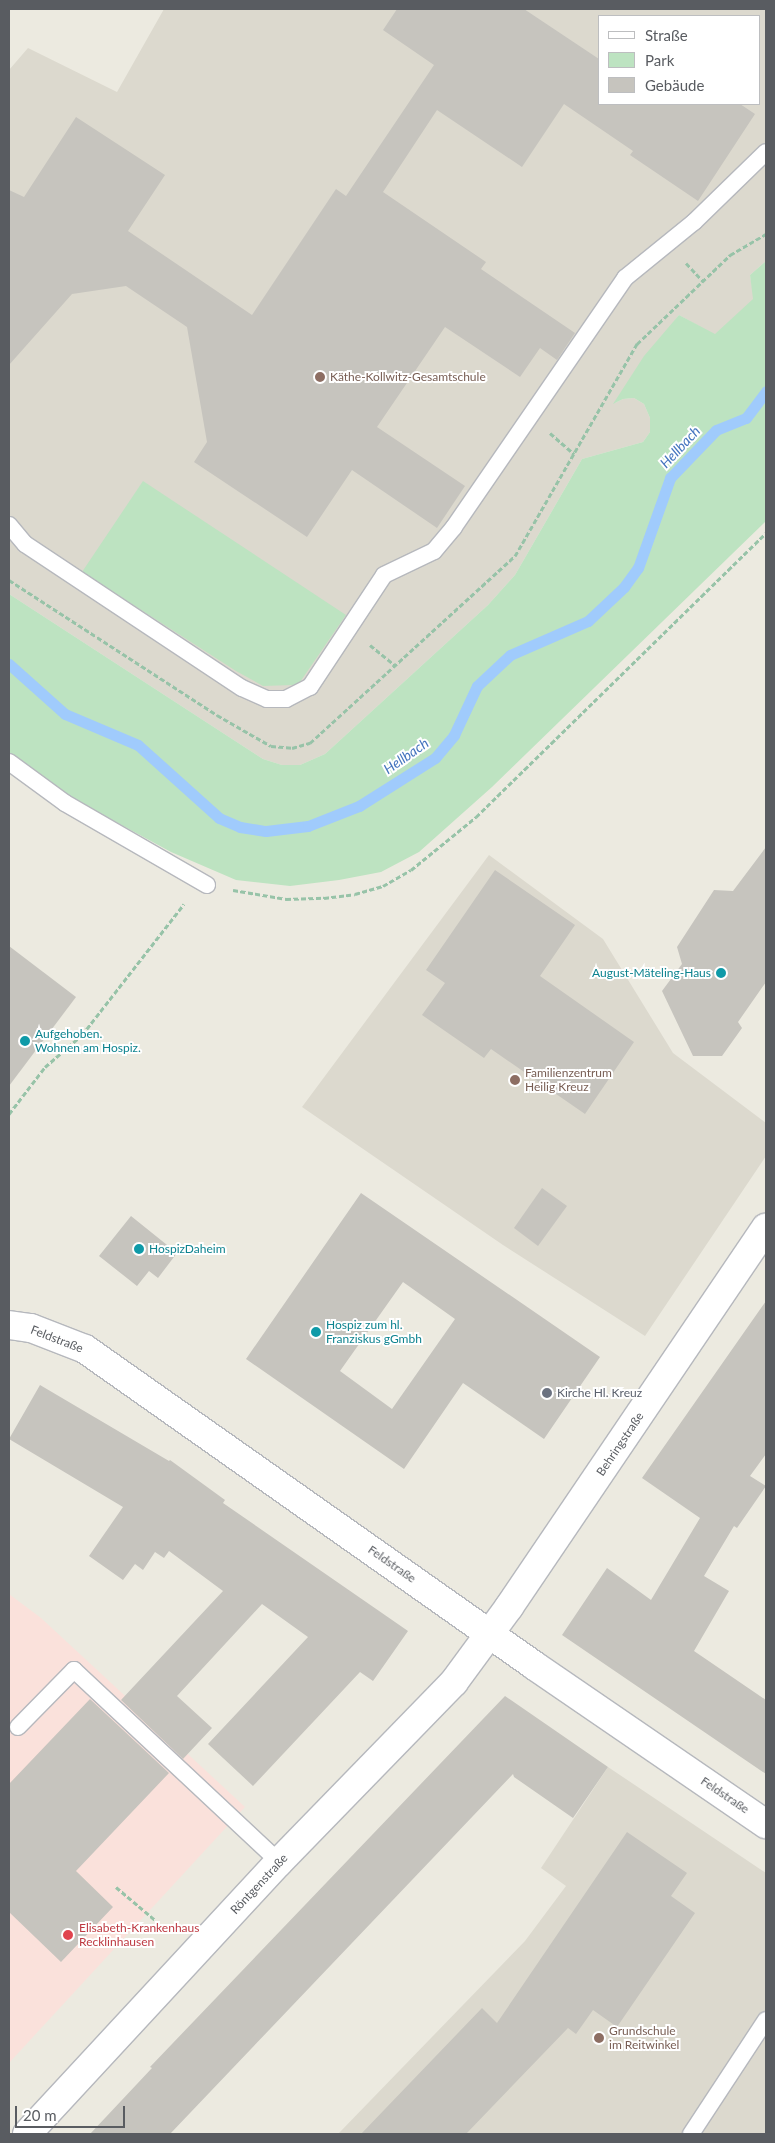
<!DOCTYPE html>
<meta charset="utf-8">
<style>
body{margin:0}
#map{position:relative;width:775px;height:2143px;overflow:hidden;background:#eceae0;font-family:Lato,sans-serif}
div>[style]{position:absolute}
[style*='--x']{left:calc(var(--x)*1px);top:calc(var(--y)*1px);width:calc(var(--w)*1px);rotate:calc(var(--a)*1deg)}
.education>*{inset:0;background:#dcd9ce}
.medical>*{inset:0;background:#fae1db}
.green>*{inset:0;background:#bde3c1}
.stream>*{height:11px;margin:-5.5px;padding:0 5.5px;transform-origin:5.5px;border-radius:5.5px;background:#a0cbfc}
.building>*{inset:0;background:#c6c4be}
.path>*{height:3px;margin-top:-1.5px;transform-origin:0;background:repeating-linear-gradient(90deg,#97c3a8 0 5px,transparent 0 7.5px)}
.roads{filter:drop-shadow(1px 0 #b6b8bd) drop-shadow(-1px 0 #b6b8bd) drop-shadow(0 1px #b6b8bd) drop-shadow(0 -1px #b6b8bd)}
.lane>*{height:16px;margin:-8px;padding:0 8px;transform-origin:8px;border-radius:8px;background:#fff}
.street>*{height:28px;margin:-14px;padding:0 14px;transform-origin:14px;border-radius:14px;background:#fff}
.dots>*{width:14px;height:14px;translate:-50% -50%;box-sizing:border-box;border:2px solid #fff;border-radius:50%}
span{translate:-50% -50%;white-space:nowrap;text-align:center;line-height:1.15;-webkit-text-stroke:4px #fff;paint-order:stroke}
.education-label{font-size:12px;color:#785e54}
.left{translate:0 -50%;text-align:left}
.culture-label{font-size:12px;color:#0d838f}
.right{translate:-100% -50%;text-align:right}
.street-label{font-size:12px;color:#595c61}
.worship-label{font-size:12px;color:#5b616d}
.health-label{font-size:12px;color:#be3a42}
.water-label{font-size:14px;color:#4474be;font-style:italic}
.frame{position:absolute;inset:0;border:10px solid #595c61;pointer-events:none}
.legend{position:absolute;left:598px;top:15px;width:162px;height:90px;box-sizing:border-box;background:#fff;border:1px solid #bdbec0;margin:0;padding:6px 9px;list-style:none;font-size:15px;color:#595c61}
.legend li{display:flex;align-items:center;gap:10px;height:25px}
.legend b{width:25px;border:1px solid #bdbec0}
.scale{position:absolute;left:15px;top:2106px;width:110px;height:22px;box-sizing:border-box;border:2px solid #595c61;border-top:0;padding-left:6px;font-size:15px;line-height:18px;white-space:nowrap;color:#595c61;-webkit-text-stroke:4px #fff;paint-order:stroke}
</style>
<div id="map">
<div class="education">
<div style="clip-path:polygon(evenodd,164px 9px,766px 9px,766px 261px,750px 275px,754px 299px,715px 335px,679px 315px,615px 403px,623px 399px,634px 398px,644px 404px,650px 418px,650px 432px,643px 442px,582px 459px,515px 575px,488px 605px,325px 754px,300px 765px,282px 765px,263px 759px,9px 594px,9px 70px,28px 48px,117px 92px,164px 9px,599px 16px,759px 16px,759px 104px,599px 104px,599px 16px)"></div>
<div style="clip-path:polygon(489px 855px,603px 939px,673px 1053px,766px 1123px,766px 1156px,645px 1336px,503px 1245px,302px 1107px)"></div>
<div style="clip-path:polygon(608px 1767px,766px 1873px,766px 2134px,338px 2134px,525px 1941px,566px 1886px,541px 1868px)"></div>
</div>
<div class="medical">
<div style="clip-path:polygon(9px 1594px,41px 1618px,245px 1807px,9px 2063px)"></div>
</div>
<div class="green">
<div style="clip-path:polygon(766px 261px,766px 521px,492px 787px,419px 852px,381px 872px,339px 880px,290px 886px,236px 880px,171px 852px,37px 779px,9px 753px,9px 594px,263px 759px,282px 765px,300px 765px,325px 754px,488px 605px,515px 575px,582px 459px,643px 442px,650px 432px,650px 418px,644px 404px,634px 398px,623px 399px,613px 404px,644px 356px,679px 315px,715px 334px,753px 299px,750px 275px)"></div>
<div style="clip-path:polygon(143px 481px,346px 615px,300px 682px,293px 685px,263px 686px,236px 671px,82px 572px)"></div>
</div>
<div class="stream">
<div style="--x:9;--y:664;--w:75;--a:41.8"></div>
<div style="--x:65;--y:714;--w:79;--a:23"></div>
<div style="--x:138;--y:745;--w:109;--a:42"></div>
<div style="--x:219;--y:818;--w:23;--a:23"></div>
<div style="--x:240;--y:827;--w:26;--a:9"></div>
<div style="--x:266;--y:831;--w:42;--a:-6.8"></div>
<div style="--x:308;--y:826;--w:55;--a:-21.4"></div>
<div style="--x:359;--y:806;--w:90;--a:-32.3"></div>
<div style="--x:435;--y:758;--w:30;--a:-50"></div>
<div style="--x:454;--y:735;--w:54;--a:-64.9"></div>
<div style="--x:477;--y:686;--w:45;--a:-43.2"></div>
<div style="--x:510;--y:655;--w:85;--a:-23.6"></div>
<div style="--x:588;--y:621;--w:50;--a:-43.4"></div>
<div style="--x:624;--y:587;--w:24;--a:-54"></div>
<div style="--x:638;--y:568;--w:96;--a:-70.4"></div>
<div style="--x:670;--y:478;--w:66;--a:-46.2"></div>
<div style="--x:716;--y:430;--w:32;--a:-22"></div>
<div style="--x:746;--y:418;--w:34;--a:-53"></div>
</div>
<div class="building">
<div style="clip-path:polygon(397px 9px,524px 9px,599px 59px,599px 104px,740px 104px,755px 114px,698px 201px,630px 155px,633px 151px,564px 104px,522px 167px,437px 110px,383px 192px,486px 262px,481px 269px,575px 333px,557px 360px,540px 348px,520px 377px,445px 327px,377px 427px,465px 486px,437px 528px,352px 470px,307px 537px,194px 462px,207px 442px,187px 327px,126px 286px,72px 294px,9px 365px,9px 190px,24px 197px,76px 117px,165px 175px,128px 231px,252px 315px,336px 189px,346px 196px,434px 65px,383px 30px)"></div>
<div style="clip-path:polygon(766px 847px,766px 982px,738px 1022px,742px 1028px,722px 1056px,693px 1056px,662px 991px,682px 964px,677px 947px,714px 890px,733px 891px)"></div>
<div style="clip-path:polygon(495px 870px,575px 925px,540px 976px,634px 1042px,585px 1114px,491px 1049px,484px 1058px,422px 1015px,445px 983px,426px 970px)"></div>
<div style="clip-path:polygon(9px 946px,76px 997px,9px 1086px)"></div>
<div style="clip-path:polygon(542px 1188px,567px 1206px,538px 1246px,514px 1228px)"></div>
<div style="clip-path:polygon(evenodd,361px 1193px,600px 1357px,544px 1439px,463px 1383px,404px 1469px,246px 1359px,361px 1193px,403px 1282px,455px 1319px,392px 1409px,340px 1371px,403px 1282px)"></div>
<div style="clip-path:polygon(131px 1216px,177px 1253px,158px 1278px,149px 1271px,137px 1286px,99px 1256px)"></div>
<div style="clip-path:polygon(766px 1301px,766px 1454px,750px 1476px,766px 1486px,737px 1528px,734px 1526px,704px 1576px,729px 1591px,694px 1651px,766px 1700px,766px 1774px,562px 1635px,607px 1568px,651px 1600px,700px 1518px,642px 1478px)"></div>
<div style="clip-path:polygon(40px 1385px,169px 1461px,170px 1460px,225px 1500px,223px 1503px,408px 1631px,373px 1681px,360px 1672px,253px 1786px,208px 1744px,308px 1637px,262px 1604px,177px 1696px,212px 1728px,183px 1759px,121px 1700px,223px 1591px,169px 1551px,164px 1558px,155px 1552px,143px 1570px,135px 1564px,123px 1580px,89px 1556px,123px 1507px,9px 1439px)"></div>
<div style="clip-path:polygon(505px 1696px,608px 1767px,573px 1818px,514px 1777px,513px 1774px,170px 2134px,90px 2134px,152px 2068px,150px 2067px)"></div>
<div style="clip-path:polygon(90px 1699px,169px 1773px,76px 1871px,113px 1907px,61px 1962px,9px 1912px,9px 1784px)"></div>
<div style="clip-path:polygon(627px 1832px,687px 1873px,671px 1896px,695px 1913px,617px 2027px,593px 2010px,576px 2034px,568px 2028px,466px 2134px,361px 2134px,482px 2008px,497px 2023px)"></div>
</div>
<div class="path">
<div style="--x:686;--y:263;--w:25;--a:47"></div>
<div style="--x:550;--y:433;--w:32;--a:41"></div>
<div style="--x:9;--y:580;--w:248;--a:33"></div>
<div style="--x:217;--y:715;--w:62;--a:29.9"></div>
<div style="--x:271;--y:746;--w:21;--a:5"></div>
<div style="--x:292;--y:748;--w:19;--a:-16"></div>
<div style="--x:310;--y:743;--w:277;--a:-42.4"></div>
<div style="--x:515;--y:556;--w:245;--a:-60.1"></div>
<div style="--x:637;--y:344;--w:129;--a:-43.7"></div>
<div style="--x:730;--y:255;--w:42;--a:-30.3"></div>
<div style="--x:370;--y:645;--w:32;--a:39"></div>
<div style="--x:233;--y:890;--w:54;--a:9.6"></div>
<div style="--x:286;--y:899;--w:38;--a:-2"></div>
<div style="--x:324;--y:898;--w:31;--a:-7"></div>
<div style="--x:355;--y:894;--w:29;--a:-16"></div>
<div style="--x:383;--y:886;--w:32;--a:-30"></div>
<div style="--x:411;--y:870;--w:84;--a:-39.2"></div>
<div style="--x:476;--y:817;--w:406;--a:-44.4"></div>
<div style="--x:9;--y:1114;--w:59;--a:-52.5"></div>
<div style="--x:45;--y:1067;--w:49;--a:-40.9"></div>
<div style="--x:82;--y:1035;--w:166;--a:-52.1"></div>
<div style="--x:116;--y:1887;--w:51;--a:40.2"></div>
</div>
<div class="roads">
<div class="lane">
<div style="--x:9;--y:525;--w:25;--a:50"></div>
<div style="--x:25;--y:544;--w:260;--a:33.6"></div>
<div style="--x:242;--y:688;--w:27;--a:24"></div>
<div style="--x:267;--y:699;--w:19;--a:0"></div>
<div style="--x:286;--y:699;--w:27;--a:-27"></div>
<div style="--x:310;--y:687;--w:134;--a:-56.5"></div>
<div style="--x:384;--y:575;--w:55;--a:-25.6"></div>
<div style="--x:434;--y:551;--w:31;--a:-50"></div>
<div style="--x:454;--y:527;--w:302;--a:-55.5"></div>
<div style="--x:625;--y:278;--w:89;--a:-39.1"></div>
<div style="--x:694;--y:222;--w:100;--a:-44.2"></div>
<div style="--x:9;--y:762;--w:69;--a:36.2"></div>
<div style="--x:65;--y:803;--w:164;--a:30"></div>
<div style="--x:18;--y:1727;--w:80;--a:-45.5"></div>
<div style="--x:74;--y:1670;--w:281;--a:43.1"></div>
<div style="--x:691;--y:2134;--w:136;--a:-56.7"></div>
</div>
<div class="street">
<div style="--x:9;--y:1325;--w:22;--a:8"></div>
<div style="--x:31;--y:1328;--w:58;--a:21.3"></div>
<div style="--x:85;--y:1349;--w:550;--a:35.16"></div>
<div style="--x:535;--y:1666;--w:280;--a:34.4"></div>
<div style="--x:27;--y:2134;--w:371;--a:-47.2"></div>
<div style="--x:279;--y:1862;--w:251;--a:-45.8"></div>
<div style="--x:454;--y:1682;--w:93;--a:-53.7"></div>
<div style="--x:509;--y:1607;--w:458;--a:-55.9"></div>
</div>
</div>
<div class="dots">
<div style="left:320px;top:377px;background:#8d6e63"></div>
<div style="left:721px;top:973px;background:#0f9aa8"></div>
<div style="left:25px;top:1041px;background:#0f9aa8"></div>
<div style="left:515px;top:1080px;background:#8d6e63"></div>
<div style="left:139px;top:1249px;background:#0f9aa8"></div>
<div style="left:316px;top:1332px;background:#0f9aa8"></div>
<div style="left:547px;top:1393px;background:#6b7280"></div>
<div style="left:68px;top:1935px;background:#e0444e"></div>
<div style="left:599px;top:2038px;background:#8d6e63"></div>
</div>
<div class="education-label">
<span class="left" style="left:330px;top:377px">Käthe-Kollwitz-Gesamtschule</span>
<span class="left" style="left:525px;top:1080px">Familienzentrum<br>Heilig Kreuz</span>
<span class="left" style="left:609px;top:2038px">Grundschule<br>im Reitwinkel</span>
</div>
<div class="culture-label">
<span class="right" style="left:711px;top:973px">August-Mäteling-Haus</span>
<span class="left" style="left:35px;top:1041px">Aufgehoben.<br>Wohnen am Hospiz.</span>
<span class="left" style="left:149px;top:1249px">HospizDaheim</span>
<span class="left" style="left:326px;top:1332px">Hospiz zum hl.<br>Franziskus gGmbh</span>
</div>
<div class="street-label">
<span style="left:57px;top:1339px;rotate:21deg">Feldstraße</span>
<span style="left:620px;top:1444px;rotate:-56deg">Behringstraße</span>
<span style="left:392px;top:1564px;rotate:35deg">Feldstraße</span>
<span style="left:725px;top:1795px;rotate:34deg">Feldstraße</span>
<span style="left:259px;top:1884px;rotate:-47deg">Röntgenstraße</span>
</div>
<div class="worship-label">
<span class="left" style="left:557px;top:1393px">Kirche Hl. Kreuz</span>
</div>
<div class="health-label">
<span class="left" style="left:79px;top:1935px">Elisabeth-Krankenhaus<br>Recklinhausen</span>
</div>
<div class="water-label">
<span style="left:680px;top:447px;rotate:-47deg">Hellbach</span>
<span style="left:406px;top:756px;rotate:-35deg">Hellbach</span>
</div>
<div class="frame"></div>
<ul class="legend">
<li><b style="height:6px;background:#fff"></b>Straße</li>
<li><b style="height:14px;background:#bde3c1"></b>Park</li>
<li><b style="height:14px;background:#c6c4be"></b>Gebäude</li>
</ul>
<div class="scale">20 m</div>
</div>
